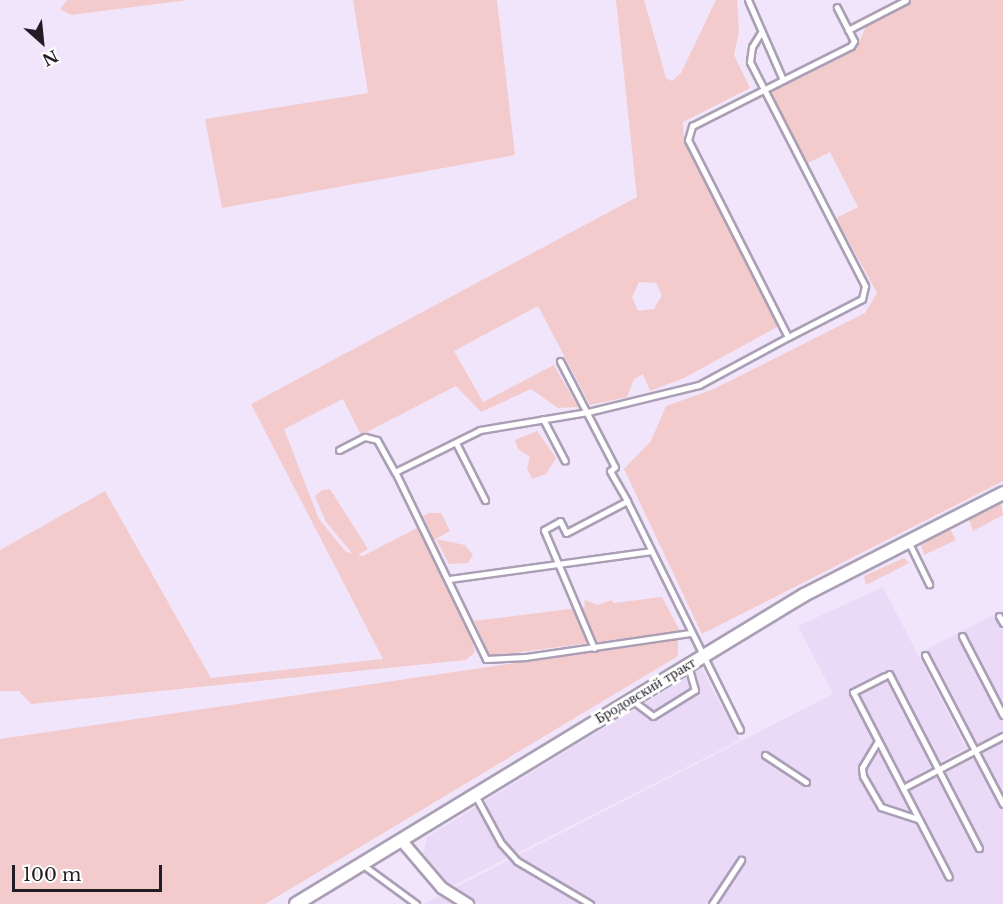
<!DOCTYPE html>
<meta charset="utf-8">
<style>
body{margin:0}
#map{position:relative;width:1003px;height:904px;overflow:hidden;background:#f1e5fb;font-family:"Libre Baskerville",serif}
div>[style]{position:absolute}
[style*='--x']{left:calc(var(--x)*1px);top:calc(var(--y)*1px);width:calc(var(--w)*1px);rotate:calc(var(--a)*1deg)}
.built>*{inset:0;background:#eadaf8}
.green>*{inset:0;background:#f4cbcc}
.roads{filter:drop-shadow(2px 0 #aa9fb4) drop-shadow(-2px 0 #aa9fb4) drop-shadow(0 2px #aa9fb4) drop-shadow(0 -2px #aa9fb4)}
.service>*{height:5px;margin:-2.5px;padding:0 2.5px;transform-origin:2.5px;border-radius:2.5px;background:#fff}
.minor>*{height:10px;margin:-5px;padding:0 5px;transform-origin:5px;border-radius:5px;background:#fff}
.tertiary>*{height:12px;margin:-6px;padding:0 6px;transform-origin:6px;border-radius:6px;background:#fff}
span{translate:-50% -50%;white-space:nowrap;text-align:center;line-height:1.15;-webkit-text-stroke:6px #fff;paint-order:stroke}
.street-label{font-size:15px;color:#221d25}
.north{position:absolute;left:12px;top:12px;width:60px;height:60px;-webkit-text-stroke:4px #fff;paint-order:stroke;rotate:153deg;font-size:16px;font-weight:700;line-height:24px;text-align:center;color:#221d25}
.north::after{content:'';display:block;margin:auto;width:21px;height:27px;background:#221d25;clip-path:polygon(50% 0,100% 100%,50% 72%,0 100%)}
.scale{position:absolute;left:12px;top:865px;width:150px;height:27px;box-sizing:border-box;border:3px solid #221d25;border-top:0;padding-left:8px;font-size:18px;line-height:21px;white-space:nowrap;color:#221d25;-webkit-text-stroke:4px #fff;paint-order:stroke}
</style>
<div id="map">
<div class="built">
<div style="clip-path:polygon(883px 587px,966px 748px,902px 783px,971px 748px,921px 652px,1003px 610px,1003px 904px,423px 904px,833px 694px,798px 626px)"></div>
<div style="clip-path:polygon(701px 668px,740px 740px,450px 887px,423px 853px,427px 837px)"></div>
</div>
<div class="green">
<div style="clip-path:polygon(67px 0,188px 0,71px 15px,60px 9px)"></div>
<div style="clip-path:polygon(353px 0,497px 0,515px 155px,222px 208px,205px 119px,368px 93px)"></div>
<div style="clip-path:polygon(evenodd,616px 0,644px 0,666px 78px,672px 81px,681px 73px,716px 0,737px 0,739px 32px,734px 55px,750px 88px,683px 122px,684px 140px,778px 320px,777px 327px,684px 378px,650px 391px,643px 374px,634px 379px,627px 397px,590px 405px,538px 306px,454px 351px,483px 402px,554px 365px,578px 407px,558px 408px,531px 389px,481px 412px,456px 386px,361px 435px,343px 399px,284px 429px,319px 519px,346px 552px,352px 553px,326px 522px,315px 496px,322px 490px,330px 489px,368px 549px,358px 555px,363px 556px,417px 528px,468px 628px,475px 652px,466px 660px,31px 704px,19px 691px,0 691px,0 550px,105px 491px,211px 678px,383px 659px,251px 404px,637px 197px,616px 0,639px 282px,656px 283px,662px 295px,654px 309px,638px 311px,632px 297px,639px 282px)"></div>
<div style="clip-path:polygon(912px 0,1003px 0,1003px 481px,702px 634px,624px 469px,651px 441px,666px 406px,714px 389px,865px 313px,877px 293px,836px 218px,858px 207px,830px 152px,808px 163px,769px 92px,857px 48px,866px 26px)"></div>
<div style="clip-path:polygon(537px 431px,556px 458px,546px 474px,532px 479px,527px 468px,530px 457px,518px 449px,515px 440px)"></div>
<div style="clip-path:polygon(1001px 502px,1003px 515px,973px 531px,969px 519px)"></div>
<div style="clip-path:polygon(429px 513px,441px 513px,450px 531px,434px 540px,423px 516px)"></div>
<div style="clip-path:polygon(950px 529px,956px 540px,924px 555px,921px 545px)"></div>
<div style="clip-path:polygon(436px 539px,465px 545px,473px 555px,468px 563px,449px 564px)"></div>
<div style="clip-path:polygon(904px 558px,909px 563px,866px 585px,864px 576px)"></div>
<div style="clip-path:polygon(662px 597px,680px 631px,490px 656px,474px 621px,585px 607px,584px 600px,598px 605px,611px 600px,614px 603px)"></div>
<div style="clip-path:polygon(678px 639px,678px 656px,265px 904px,0 904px,0 739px)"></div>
</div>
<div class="roads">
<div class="service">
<div style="--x:848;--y:30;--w:65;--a:-27.3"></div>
<div style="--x:760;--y:34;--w:15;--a:122"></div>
<div style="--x:752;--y:47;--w:15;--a:98"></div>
<div style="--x:750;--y:62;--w:252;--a:62.8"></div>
<div style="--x:865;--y:286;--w:13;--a:103"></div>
<div style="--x:862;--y:299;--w:83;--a:152.8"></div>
<div style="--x:783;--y:80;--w:76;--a:-26.6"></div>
<div style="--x:851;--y:46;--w:6;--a:-59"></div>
<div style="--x:854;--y:41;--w:38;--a:-117"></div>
<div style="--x:560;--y:361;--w:119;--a:62.6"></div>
<div style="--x:615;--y:467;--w:6;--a:141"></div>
<div style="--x:610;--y:471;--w:34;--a:60"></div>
<div style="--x:543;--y:419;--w:47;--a:62.4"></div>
<div style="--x:456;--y:443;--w:64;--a:63"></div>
<div style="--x:339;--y:450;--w:29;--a:-27"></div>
<div style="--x:365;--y:437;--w:12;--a:14"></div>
<div style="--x:377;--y:440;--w:37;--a:61"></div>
<div style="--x:909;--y:543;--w:46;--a:64"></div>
<div style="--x:450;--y:579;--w:203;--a:-7.9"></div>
<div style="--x:999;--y:616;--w:8;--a:60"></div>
<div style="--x:690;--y:633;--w:167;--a:171.7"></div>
<div style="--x:525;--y:657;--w:39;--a:177"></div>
<div style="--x:486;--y:659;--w:208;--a:-115.9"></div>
<div style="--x:395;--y:472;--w:95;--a:-26.3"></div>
<div style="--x:480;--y:430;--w:109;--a:-9.5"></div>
<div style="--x:588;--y:412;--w:114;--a:-13.7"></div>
<div style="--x:699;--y:385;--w:101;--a:-28.3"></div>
<div style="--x:788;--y:337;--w:221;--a:-116.9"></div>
<div style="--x:688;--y:140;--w:15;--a:-74"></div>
<div style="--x:692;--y:126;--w:102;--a:-26.8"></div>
<div style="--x:783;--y:80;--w:87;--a:-113.6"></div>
<div style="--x:962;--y:636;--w:89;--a:62.6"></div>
<div style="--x:594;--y:648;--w:128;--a:-113"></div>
<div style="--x:544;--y:530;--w:18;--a:-29"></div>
<div style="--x:560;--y:521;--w:13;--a:63"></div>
<div style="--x:566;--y:533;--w:69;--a:-27.7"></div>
<div style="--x:627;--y:501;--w:255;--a:63.7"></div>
<div style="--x:925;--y:655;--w:168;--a:62.4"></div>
<div style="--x:889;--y:674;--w:196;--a:62.7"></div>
<div style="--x:885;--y:676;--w:36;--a:153"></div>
<div style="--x:853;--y:692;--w:208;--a:62.6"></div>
<div style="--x:632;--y:700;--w:26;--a:37"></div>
<div style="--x:653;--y:716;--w:49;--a:-31.8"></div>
<div style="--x:695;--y:690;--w:26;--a:-106"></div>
<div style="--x:878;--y:741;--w:31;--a:121"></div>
<div style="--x:862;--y:768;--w:8;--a:83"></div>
<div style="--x:863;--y:776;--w:36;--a:60"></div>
<div style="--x:881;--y:807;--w:39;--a:18"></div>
<div style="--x:765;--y:755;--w:49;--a:33.4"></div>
<div style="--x:903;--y:788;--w:113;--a:-27.5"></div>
<div style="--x:475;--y:795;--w:55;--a:61.6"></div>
<div style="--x:501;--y:843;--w:24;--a:48"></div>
<div style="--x:517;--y:861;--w:85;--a:30.5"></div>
<div style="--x:363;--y:865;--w:66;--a:36.3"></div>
<div style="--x:712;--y:904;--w:53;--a:-56.6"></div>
</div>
<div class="minor">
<div style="--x:401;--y:840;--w:63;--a:49.5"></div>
<div style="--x:442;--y:888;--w:31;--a:32"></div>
</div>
<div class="tertiary">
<div style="--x:296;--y:904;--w:595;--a:-31.31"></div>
<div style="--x:804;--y:595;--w:224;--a:-27.1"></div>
</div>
</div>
<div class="street-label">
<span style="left:645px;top:690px;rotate:-31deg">Бродовский тракт</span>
</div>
<div class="north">N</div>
<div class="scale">100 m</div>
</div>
